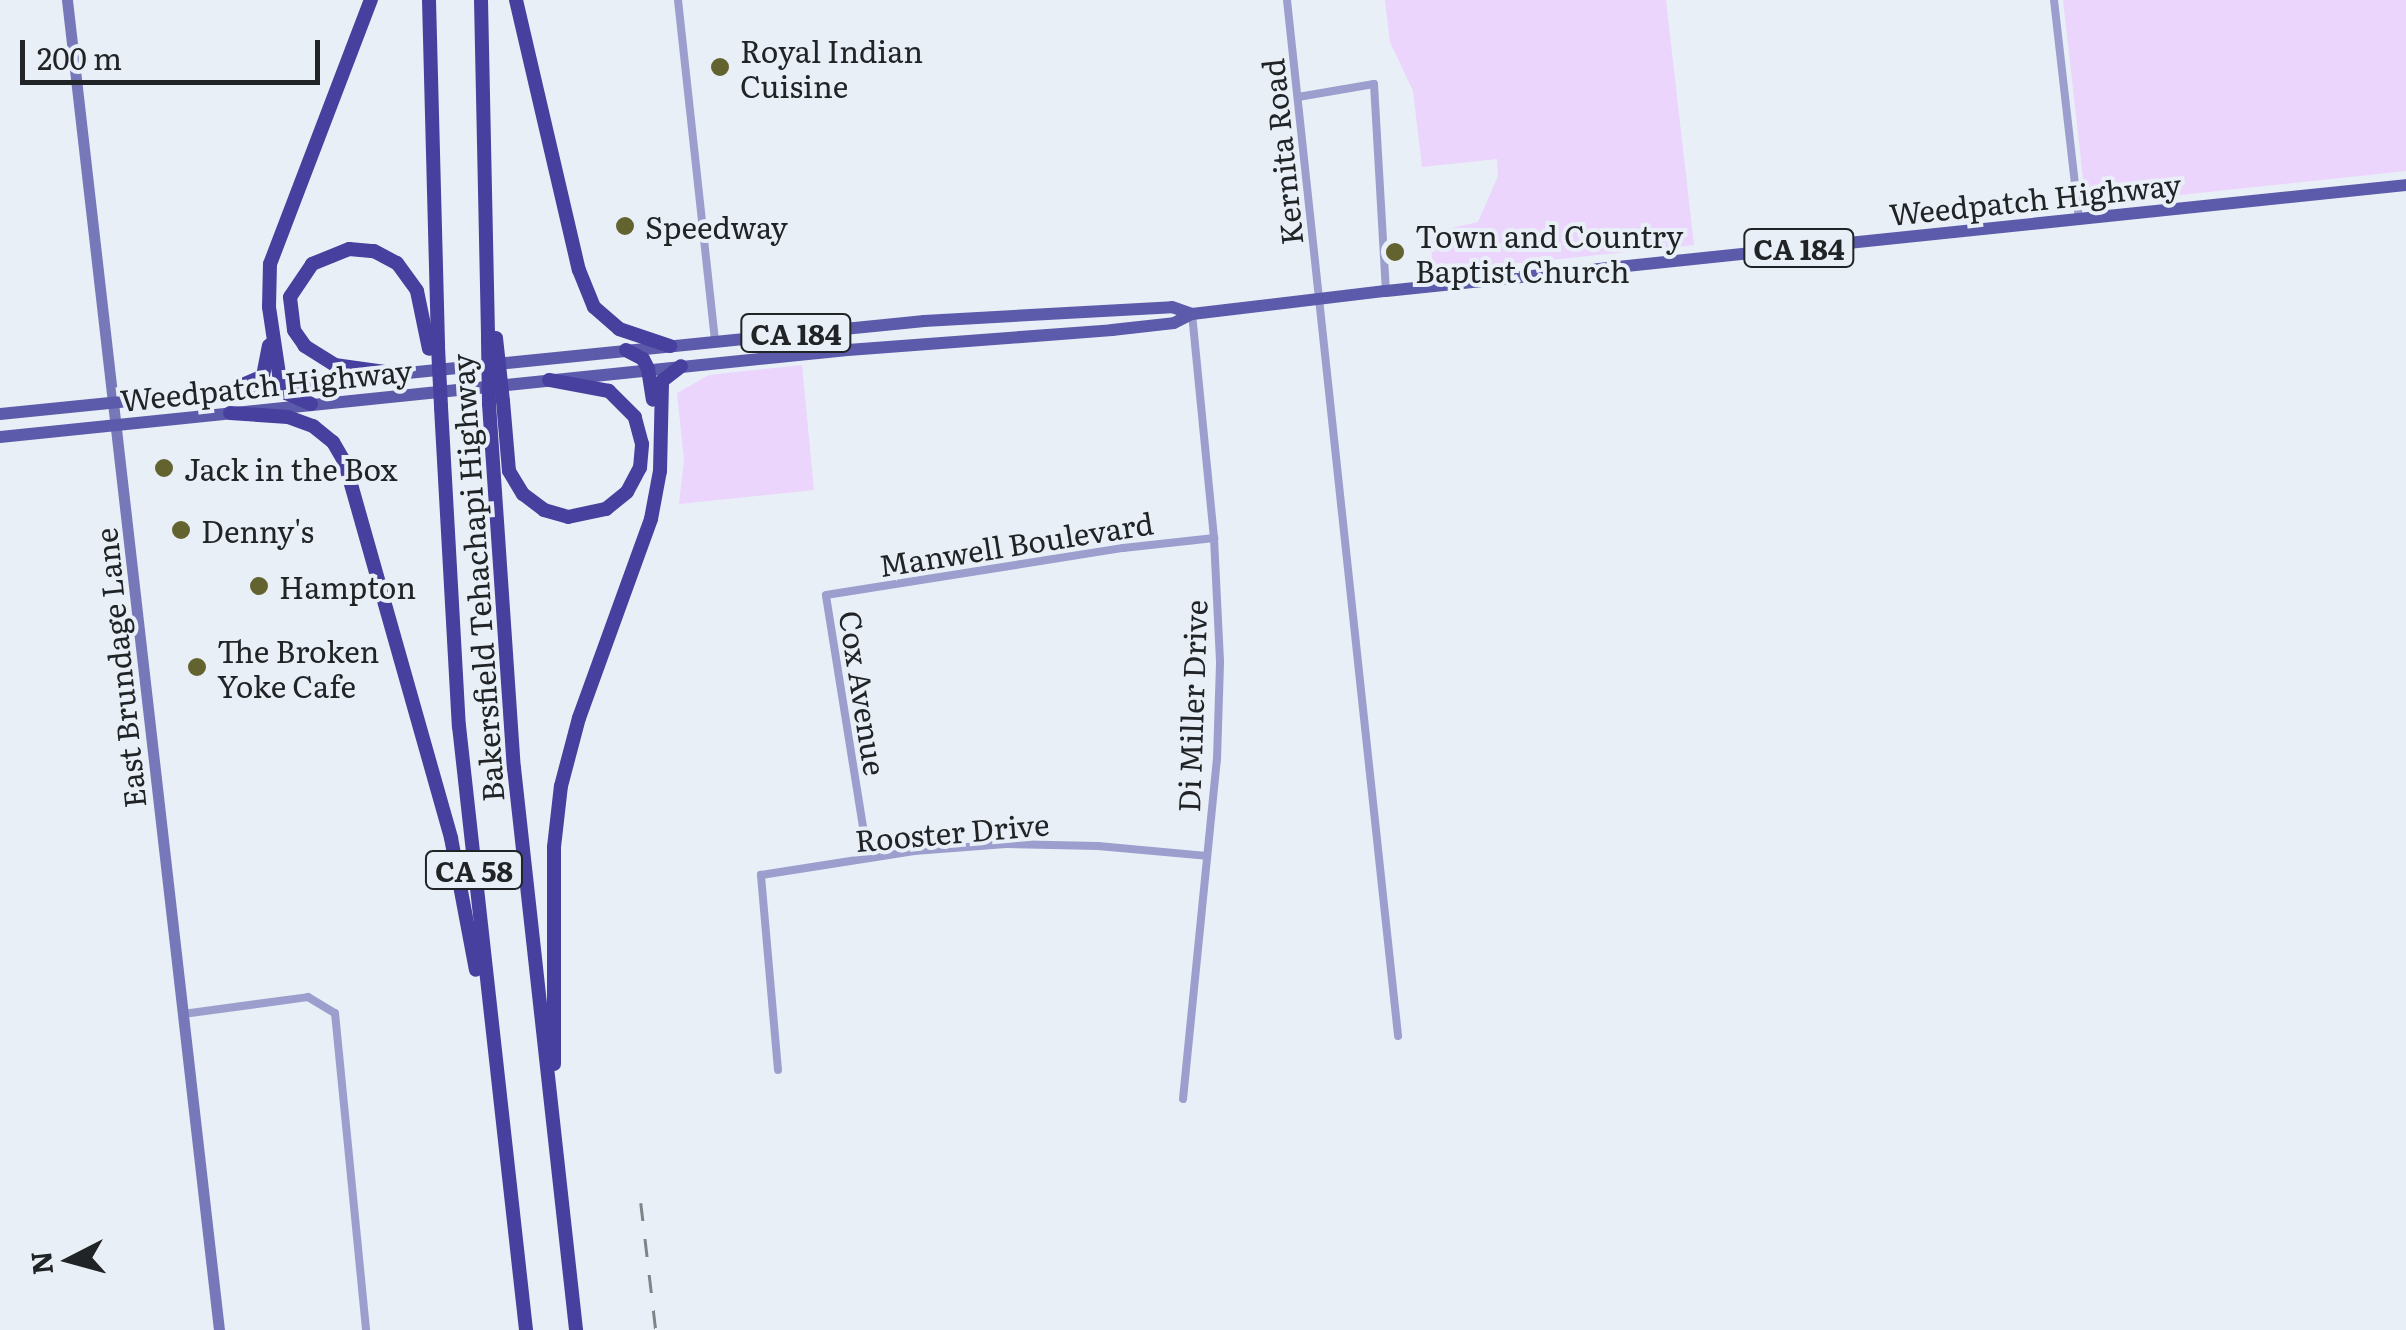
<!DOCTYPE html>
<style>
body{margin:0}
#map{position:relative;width:2406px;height:1330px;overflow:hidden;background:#e9eff6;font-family:Literata,serif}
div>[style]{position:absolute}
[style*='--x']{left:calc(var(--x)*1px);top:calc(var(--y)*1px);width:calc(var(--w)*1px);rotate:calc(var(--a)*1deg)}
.green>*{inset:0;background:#ebd5fc}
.street>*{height:8px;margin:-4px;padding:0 4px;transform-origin:4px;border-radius:4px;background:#9c9fcd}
.secondary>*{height:11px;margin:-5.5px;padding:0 5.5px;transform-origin:5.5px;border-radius:5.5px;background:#7678ba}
.primary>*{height:12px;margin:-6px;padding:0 6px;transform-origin:6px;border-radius:6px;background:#5c5bab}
.highway>*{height:14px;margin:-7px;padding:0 7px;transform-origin:7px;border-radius:7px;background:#47409e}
.rail>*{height:2.5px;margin-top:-1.25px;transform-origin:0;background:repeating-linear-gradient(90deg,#808488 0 18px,transparent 0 36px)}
.highway-bridge>*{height:14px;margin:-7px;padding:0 7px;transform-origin:7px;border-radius:7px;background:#47409e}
.dots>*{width:28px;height:28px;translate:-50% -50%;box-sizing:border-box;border:5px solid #e9eff6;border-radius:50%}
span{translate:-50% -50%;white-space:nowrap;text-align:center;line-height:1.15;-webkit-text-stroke:8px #e9eff6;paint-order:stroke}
.shield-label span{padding:2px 8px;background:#e9eff6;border:2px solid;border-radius:8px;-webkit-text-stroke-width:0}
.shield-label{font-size:28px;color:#212426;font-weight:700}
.poi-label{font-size:30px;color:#212426}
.left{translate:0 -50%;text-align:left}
.street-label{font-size:30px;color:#212426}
.north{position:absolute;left:20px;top:1210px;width:100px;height:100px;-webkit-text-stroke:8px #e9eff6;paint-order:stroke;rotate:264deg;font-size:28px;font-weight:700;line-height:40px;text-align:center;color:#212426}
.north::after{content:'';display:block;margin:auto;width:35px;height:45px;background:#212426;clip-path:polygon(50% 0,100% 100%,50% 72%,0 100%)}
.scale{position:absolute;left:20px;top:40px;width:300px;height:45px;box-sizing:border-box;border:5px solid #212426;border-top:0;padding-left:12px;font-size:30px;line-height:35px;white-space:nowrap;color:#212426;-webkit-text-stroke:8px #e9eff6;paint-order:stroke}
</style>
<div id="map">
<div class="green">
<div style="clip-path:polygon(1385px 0,1666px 0,1694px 245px,1434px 272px,1429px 233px,1478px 222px,1498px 176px,1497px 159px,1422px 167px,1413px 91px,1390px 42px)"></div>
<div style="clip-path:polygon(2063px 0,2406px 0,2406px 171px,2086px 205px)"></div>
<div style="clip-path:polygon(802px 365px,814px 490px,679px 504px,684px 460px,677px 393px,709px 375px)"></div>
</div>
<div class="street">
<div style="--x:678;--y:0;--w:343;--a:83.8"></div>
<div style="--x:1287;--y:0;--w:1042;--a:83.88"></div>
<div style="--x:2054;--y:0;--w:220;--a:83.5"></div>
<div style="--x:1298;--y:97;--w:77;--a:-9.7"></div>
<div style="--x:1374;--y:84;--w:207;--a:86.7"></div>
<div style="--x:868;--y:858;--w:266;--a:-99.1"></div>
<div style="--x:826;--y:595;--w:301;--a:-9"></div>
<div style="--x:1123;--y:548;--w:92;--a:-6.3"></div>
<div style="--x:183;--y:1014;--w:126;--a:-7.7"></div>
<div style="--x:308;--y:997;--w:31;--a:31"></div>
<div style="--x:335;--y:1013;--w:319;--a:84.4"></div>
<div style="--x:778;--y:1070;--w:196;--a:-95"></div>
<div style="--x:761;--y:875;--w:155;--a:-8.9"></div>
<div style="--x:914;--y:851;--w:92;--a:-4.4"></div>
<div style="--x:1006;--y:844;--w:92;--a:1.2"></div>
<div style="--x:1098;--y:846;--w:109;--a:5.2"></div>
<div style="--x:1183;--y:1099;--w:342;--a:-84.3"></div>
<div style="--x:1217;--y:759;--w:98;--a:-88.2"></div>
<div style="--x:1220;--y:661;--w:123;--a:-92.8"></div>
<div style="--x:1214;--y:538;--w:225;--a:-95.6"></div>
</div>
<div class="secondary">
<div style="--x:67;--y:0;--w:1339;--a:83.48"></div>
</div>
<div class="primary">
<div style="--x:0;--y:414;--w:929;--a:-5.75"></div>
<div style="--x:924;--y:321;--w:248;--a:-3.2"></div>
<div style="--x:1172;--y:307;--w:21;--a:19"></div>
<div style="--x:0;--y:437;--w:852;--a:-5.86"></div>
<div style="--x:848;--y:350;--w:265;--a:-4.3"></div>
<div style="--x:1112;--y:330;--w:62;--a:-6.4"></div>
<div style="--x:1174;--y:323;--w:20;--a:-27"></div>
<div style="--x:1192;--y:314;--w:195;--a:-6.8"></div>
<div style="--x:1386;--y:291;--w:1025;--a:-5.93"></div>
</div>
<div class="highway">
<div style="--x:429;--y:0;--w:347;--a:88.5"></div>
<div style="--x:481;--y:0;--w:339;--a:88.8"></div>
<div style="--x:516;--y:0;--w:277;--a:76.9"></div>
<div style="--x:579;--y:270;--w:40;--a:68"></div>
<div style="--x:594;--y:307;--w:33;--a:41"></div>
<div style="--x:619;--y:329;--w:54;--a:18.4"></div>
<div style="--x:626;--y:350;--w:19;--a:28"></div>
<div style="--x:643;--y:359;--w:11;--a:63"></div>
<div style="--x:648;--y:369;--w:31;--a:81"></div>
<div style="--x:399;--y:374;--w:65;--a:-172"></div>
<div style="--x:335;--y:365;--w:36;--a:-148"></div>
<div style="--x:305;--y:346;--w:19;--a:-125"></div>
<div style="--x:294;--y:330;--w:33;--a:-97"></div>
<div style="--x:290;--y:297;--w:40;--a:-56"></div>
<div style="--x:312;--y:264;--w:40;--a:-22"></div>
<div style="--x:349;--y:249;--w:25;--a:5"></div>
<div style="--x:374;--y:251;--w:26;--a:28"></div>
<div style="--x:397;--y:263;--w:34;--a:54"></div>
<div style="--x:417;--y:291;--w:59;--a:78.3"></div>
<div style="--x:226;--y:392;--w:40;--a:-23.4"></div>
<div style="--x:263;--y:376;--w:31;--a:-79"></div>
<div style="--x:503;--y:401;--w:70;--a:85.1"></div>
<div style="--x:509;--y:471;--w:27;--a:59"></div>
<div style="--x:523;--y:494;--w:26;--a:37"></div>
<div style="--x:544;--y:510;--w:25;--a:16"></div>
<div style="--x:568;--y:517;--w:39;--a:-12"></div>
<div style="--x:606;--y:509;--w:27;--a:-39"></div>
<div style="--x:627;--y:492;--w:27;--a:-62"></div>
<div style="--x:640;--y:468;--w:24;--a:-85"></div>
<div style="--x:642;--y:444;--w:28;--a:-105"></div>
<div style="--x:635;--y:417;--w:37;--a:-135"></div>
<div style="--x:609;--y:391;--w:61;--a:-169.6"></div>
<div style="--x:311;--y:404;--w:27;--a:-156"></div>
<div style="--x:286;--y:393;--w:20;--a:-110"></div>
<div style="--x:279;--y:374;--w:68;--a:-98.5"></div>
<div style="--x:269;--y:307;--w:43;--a:-88.7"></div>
<div style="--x:270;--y:264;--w:283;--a:-69.1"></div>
<div style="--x:489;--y:404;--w:365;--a:86.1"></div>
<div style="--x:514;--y:768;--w:565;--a:83.7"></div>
<div style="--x:441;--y:407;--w:320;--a:86.8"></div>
<div style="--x:459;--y:726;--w:608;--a:83.67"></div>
<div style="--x:230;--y:413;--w:58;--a:3.9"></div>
<div style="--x:288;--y:417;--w:27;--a:20"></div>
<div style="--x:313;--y:426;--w:26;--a:39"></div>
<div style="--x:333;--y:442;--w:24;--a:60"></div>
<div style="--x:345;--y:463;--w:390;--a:74.2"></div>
<div style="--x:451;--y:838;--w:134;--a:79.3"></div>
<div style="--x:554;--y:1064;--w:217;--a:-90"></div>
<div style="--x:554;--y:847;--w:61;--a:-83.5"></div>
<div style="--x:561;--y:786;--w:70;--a:-75.2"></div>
<div style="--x:579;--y:718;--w:212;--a:-70.1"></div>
<div style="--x:651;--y:519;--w:49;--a:-79.4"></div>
<div style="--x:660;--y:471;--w:90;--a:-88.7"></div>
<div style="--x:662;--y:381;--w:24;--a:-38"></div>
</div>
<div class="rail">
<div style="--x:641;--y:1203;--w:128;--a:83.3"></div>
</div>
<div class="highway-bridge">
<div style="--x:496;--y:338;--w:63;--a:83.7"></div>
<div style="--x:488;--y:339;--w:65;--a:89.1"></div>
<div style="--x:438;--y:347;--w:60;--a:87.1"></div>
</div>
<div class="dots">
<div style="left:720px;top:67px;background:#636330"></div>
<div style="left:625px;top:226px;background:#636330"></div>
<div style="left:1395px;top:252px;background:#636330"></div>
<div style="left:164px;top:468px;background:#636330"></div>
<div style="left:181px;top:530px;background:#636330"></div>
<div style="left:259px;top:586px;background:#636330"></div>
<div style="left:197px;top:667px;background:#636330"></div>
</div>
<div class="shield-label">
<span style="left:1799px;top:248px">CA 184</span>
<span style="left:796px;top:333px">CA 184</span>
<span style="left:474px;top:870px">CA 58</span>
</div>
<div class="poi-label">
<span class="left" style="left:740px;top:67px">Royal Indian<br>Cuisine</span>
<span class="left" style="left:645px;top:226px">Speedway</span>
<span class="left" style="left:1415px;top:252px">Town and Country<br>Baptist Church</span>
<span class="left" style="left:184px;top:468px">Jack in the Box</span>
<span class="left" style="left:201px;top:530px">Denny's</span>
<span class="left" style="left:279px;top:586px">Hampton</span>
<span class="left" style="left:217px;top:667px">The Broken<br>Yoke Cafe</span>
</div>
<div class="street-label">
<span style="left:1281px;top:152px;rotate:-96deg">Kernita Road</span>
<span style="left:2035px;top:198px;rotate:-6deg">Weedpatch Highway</span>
<span style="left:266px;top:384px;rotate:-6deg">Weedpatch Highway</span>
<span style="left:1016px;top:543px;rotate:-9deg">Manwell Boulevard</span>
<span style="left:476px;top:578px;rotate:-94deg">Bakersfield Tehachapi Highway</span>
<span style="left:119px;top:668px;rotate:-96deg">East Brundage Lane</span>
<span style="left:864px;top:693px;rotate:81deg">Cox Avenue</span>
<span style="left:1191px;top:706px;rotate:-88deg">Di Miller Drive</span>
<span style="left:952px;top:831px;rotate:-5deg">Rooster Drive</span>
</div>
<div class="north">N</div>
<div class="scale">200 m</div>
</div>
